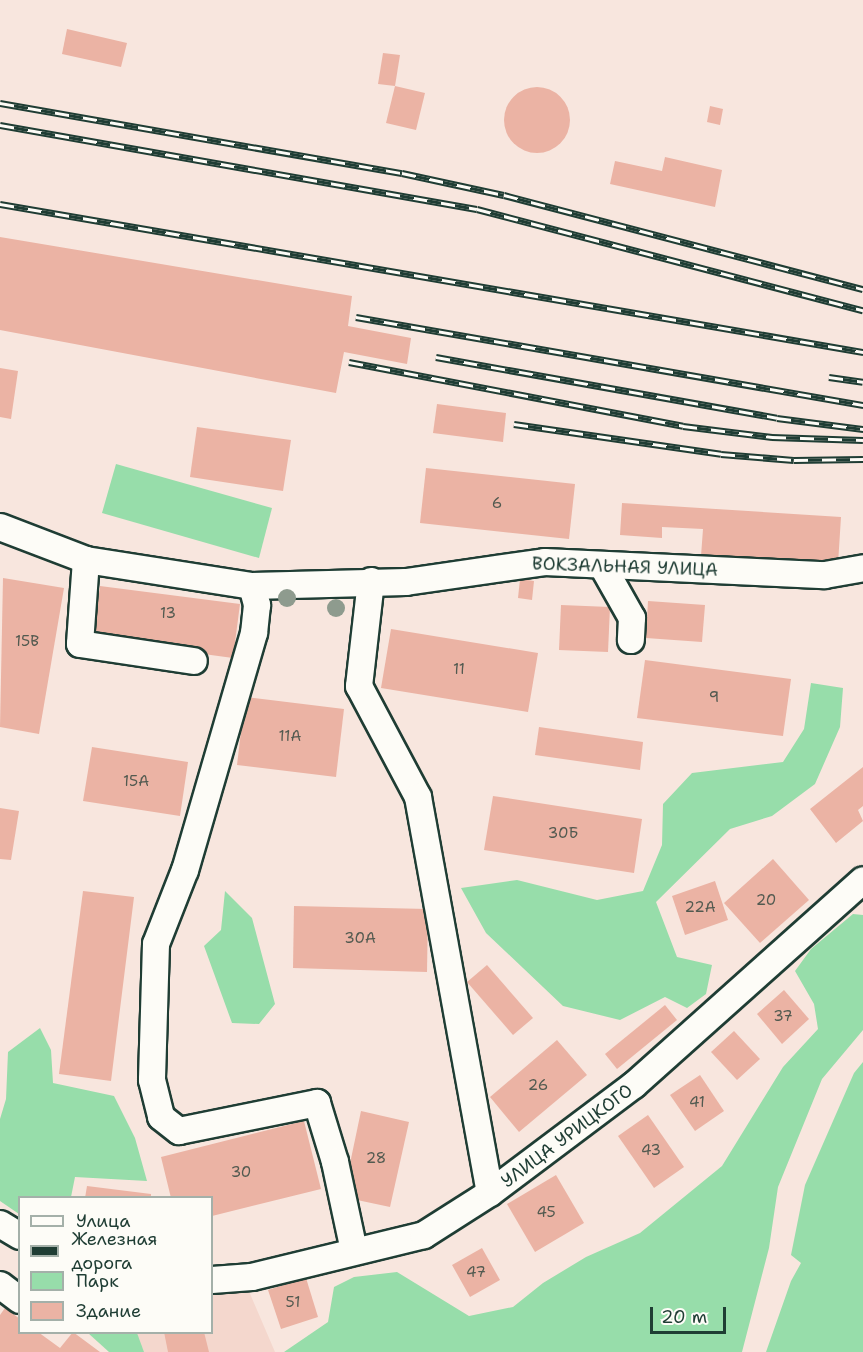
<!DOCTYPE html>
<meta charset="utf-8">
<style>
body{margin:0}
#map{position:relative;width:863px;height:1352px;overflow:hidden;background:#f8e6de;font-family:"Shantell Sans",sans-serif}
div>[style]{position:absolute}
[style*='--x']{left:calc(var(--x)*1px);top:calc(var(--y)*1px);width:calc(var(--w)*1px);rotate:calc(var(--a)*1deg)}
.built>*{inset:0;background:#f4d7cd}
.green>*{inset:0;background:#97ddaa}
.building>*{inset:0;background:#ebb3a4}
.round{border-radius:50%}
.roads{filter:drop-shadow(2px 0 #1f3d34) drop-shadow(-2px 0 #1f3d34) drop-shadow(0 2px #1f3d34) drop-shadow(0 -2px #1f3d34)}
.minor>*{height:26px;margin:-13px;padding:0 13px;transform-origin:13px;border-radius:13px;background:#fdfcf7}
.rail>*{height:7px;margin-top:-3.5px;transform-origin:0;background:repeating-linear-gradient(90deg,#fdfcf7 0 14px,#1f3d34 0 28px);box-sizing:border-box;border-block:2px solid #1f3d34}
.trees>*{width:18px;height:18px;margin:-9px;border-radius:50%;background:#8e9b8e}
span{translate:-50% -50%;white-space:nowrap;text-align:center;line-height:1.15;-webkit-text-stroke:4.5px #fdfcf7;paint-order:stroke}
.number-label{font-size:15px;color:#525a50}
.number-label span{-webkit-text-stroke-width:0}
.street-label{font-size:18px;color:#1f3d34}
.legend{position:absolute;left:18px;top:1196px;width:195px;height:138px;box-sizing:border-box;background:#fdfcf7;border:2px solid #a4b0a9;margin:0;padding:8px 10px;list-style:none;font-size:18px;color:#1f3d34}
.legend li{display:flex;align-items:center;gap:12px;height:30px}
.legend b{width:30px;border:2px solid #a4b0a9}
.scale{position:absolute;left:650px;top:1307px;width:76px;height:27px;box-sizing:border-box;border:3px solid #1f3d34;border-top:0;padding-left:8px;font-size:18px;line-height:21px;white-space:nowrap;color:#1f3d34;-webkit-text-stroke:4px #fdfcf7;paint-order:stroke}
</style>
<div id="map">
<div class="built">
<div style="clip-path:polygon(248px 1289px,275px 1352px,136px 1352px,131px 1333px,212px 1332px,212px 1292px)"></div>
</div>
<div class="green">
<div style="clip-path:polygon(116px 464px,272px 508px,259px 558px,102px 513px)"></div>
<div style="clip-path:polygon(811px 683px,843px 688px,840px 727px,815px 784px,772px 816px,730px 829px,656px 902px,677px 957px,712px 965px,706px 994px,687px 1008px,665px 997px,620px 1020px,563px 1006px,486px 933px,461px 888px,517px 880px,597px 900px,643px 891px,662px 845px,663px 804px,692px 773px,783px 762px,804px 729px)"></div>
<div style="clip-path:polygon(225px 891px,252px 918px,275px 1004px,259px 1024px,232px 1023px,204px 946px,221px 930px)"></div>
<div style="clip-path:polygon(853px 914px,863px 915px,863px 1030px,822px 1079px,778px 1187px,769px 1248px,742px 1352px,284px 1352px,328px 1322px,334px 1287px,354px 1277px,397px 1272px,469px 1316px,513px 1307px,543px 1283px,586px 1257px,640px 1233px,722px 1166px,783px 1067px,818px 1029px,814px 1004px,795px 971px,811px 949px)"></div>
<div style="clip-path:polygon(40px 1028px,51px 1050px,53px 1083px,114px 1096px,135px 1138px,147px 1181px,75px 1177px,71px 1197px,20px 1198px,19px 1214px,0 1201px,0 1119px,6px 1099px,8px 1052px)"></div>
<div style="clip-path:polygon(863px 1062px,863px 1352px,766px 1352px,791px 1281px,801px 1263px,791px 1255px,805px 1185px,854px 1073px)"></div>
<div style="clip-path:polygon(88px 1333px,137px 1333px,144px 1352px,109px 1352px)"></div>
</div>
<div class="building">
<div style="clip-path:polygon(67px 29px,127px 43px,121px 67px,62px 54px)"></div>
<div style="clip-path:polygon(383px 53px,400px 55px,395px 86px,378px 84px)"></div>
<div style="clip-path:polygon(395px 86px,425px 93px,416px 130px,386px 123px)"></div>
<div class="round" style="left:504px;top:87px;width:66px;height:66px"></div>
<div style="clip-path:polygon(710px 106px,723px 109px,720px 125px,707px 122px)"></div>
<div style="clip-path:polygon(665px 157px,722px 170px,715px 207px,610px 184px,615px 161px,662px 171px)"></div>
<div style="clip-path:polygon(0 237px,352px 296px,348px 326px,411px 338px,407px 364px,344px 352px,336px 393px,0 330px)"></div>
<div style="clip-path:polygon(0 368px,18px 371px,11px 419px,0 417px)"></div>
<div style="clip-path:polygon(437px 404px,506px 413px,503px 442px,433px 433px)"></div>
<div style="clip-path:polygon(197px 427px,291px 440px,283px 491px,190px 477px)"></div>
<div style="clip-path:polygon(426px 468px,575px 484px,569px 539px,420px 523px)"></div>
<div style="clip-path:polygon(622px 503px,841px 517px,838px 564px,701px 556px,703px 529px,662px 527px,662px 538px,620px 535px)"></div>
<div style="clip-path:polygon(3px 578px,64px 588px,39px 734px,0 727px)"></div>
<div style="clip-path:polygon(520px 579px,534px 581px,532px 600px,518px 598px)"></div>
<div style="clip-path:polygon(100px 586px,240px 604px,233px 658px,93px 639px)"></div>
<div style="clip-path:polygon(648px 601px,705px 605px,702px 642px,646px 638px)"></div>
<div style="clip-path:polygon(561px 605px,610px 607px,608px 652px,559px 650px)"></div>
<div style="clip-path:polygon(391px 629px,538px 653px,528px 712px,381px 688px)"></div>
<div style="clip-path:polygon(645px 660px,791px 679px,783px 736px,637px 718px)"></div>
<div style="clip-path:polygon(245px 697px,344px 709px,336px 777px,237px 765px)"></div>
<div style="clip-path:polygon(539px 727px,643px 742px,640px 770px,535px 755px)"></div>
<div style="clip-path:polygon(92px 747px,188px 762px,180px 816px,83px 801px)"></div>
<div style="clip-path:polygon(863px 767px,863px 806px,858px 810px,863px 821px,836px 843px,810px 809px)"></div>
<div style="clip-path:polygon(493px 796px,642px 819px,634px 873px,484px 850px)"></div>
<div style="clip-path:polygon(0 808px,19px 811px,11px 860px,0 859px)"></div>
<div style="clip-path:polygon(773px 859px,809px 900px,760px 943px,724px 903px)"></div>
<div style="clip-path:polygon(715px 881px,728px 920px,685px 935px,672px 896px)"></div>
<div style="clip-path:polygon(83px 891px,134px 897px,111px 1081px,59px 1074px)"></div>
<div style="clip-path:polygon(294px 906px,428px 909px,427px 972px,293px 968px)"></div>
<div style="clip-path:polygon(487px 965px,533px 1018px,513px 1035px,467px 982px)"></div>
<div style="clip-path:polygon(784px 990px,809px 1019px,782px 1044px,757px 1014px)"></div>
<div style="clip-path:polygon(665px 1005px,677px 1020px,617px 1069px,605px 1054px)"></div>
<div style="clip-path:polygon(734px 1031px,760px 1059px,737px 1080px,711px 1052px)"></div>
<div style="clip-path:polygon(557px 1040px,587px 1075px,519px 1132px,490px 1097px)"></div>
<div style="clip-path:polygon(700px 1075px,724px 1111px,695px 1131px,670px 1095px)"></div>
<div style="clip-path:polygon(361px 1111px,409px 1122px,390px 1207px,343px 1197px)"></div>
<div style="clip-path:polygon(648px 1115px,684px 1167px,654px 1188px,618px 1136px)"></div>
<div style="clip-path:polygon(304px 1121px,321px 1189px,212px 1216px,212px 1198px,171px 1198px,161px 1157px)"></div>
<div style="clip-path:polygon(556px 1175px,584px 1223px,535px 1252px,507px 1204px)"></div>
<div style="clip-path:polygon(87px 1186px,151px 1194px,151px 1198px,85px 1198px)"></div>
<div style="clip-path:polygon(482px 1248px,500px 1280px,470px 1297px,452px 1265px)"></div>
<div style="clip-path:polygon(306px 1278px,318px 1317px,281px 1329px,268px 1290px)"></div>
<div style="clip-path:polygon(5px 1308px,20px 1319px,20px 1332px,38px 1332px,60px 1348px,73px 1332px,100px 1352px,0 1352px,0 1315px)"></div>
<div style="clip-path:polygon(164px 1332px,204px 1332px,209px 1352px,168px 1352px)"></div>
</div>
<div class="roads">
<div class="minor">
<div style="--x:0;--y:527;--w:92;--a:21"></div>
<div style="--x:86;--y:560;--w:168;--a:8.9"></div>
<div style="--x:252;--y:586;--w:154;--a:-1.5"></div>
<div style="--x:406;--y:582;--w:140;--a:-8.2"></div>
<div style="--x:545;--y:562;--w:280;--a:2.7"></div>
<div style="--x:825;--y:575;--w:39;--a:-10"></div>
<div style="--x:86;--y:560;--w:84;--a:94.1"></div>
<div style="--x:80;--y:644;--w:115;--a:8.5"></div>
<div style="--x:602;--y:565;--w:61;--a:60.5"></div>
<div style="--x:632;--y:618;--w:22;--a:93"></div>
<div style="--x:371;--y:581;--w:106;--a:96.5"></div>
<div style="--x:359;--y:686;--w:126;--a:62"></div>
<div style="--x:418;--y:797;--w:402;--a:79.7"></div>
<div style="--x:252;--y:586;--w:20;--a:75"></div>
<div style="--x:257;--y:605;--w:28;--a:96"></div>
<div style="--x:254;--y:633;--w:247;--a:106.2"></div>
<div style="--x:185;--y:870;--w:79;--a:111.4"></div>
<div style="--x:156;--y:944;--w:136;--a:91.7"></div>
<div style="--x:152;--y:1080;--w:38;--a:76"></div>
<div style="--x:161;--y:1117;--w:23;--a:38"></div>
<div style="--x:179;--y:1131;--w:141;--a:-11.5"></div>
<div style="--x:317;--y:1103;--w:62;--a:73"></div>
<div style="--x:335;--y:1162;--w:91;--a:77.9"></div>
<div style="--x:0;--y:1224;--w:23;--a:31"></div>
<div style="--x:212;--y:1280;--w:40;--a:-4.3"></div>
<div style="--x:252;--y:1277;--w:177;--a:-13.7"></div>
<div style="--x:424;--y:1235;--w:78;--a:-32.5"></div>
<div style="--x:490;--y:1193;--w:180;--a:-36.9"></div>
<div style="--x:634;--y:1085;--w:307;--a:-41.8"></div>
<div style="--x:0;--y:1285;--w:25;--a:37"></div>
</div>
</div>
<div class="rail">
<div style="--x:0;--y:103;--w:408;--a:9.9"></div>
<div style="--x:402;--y:173;--w:104;--a:12.2"></div>
<div style="--x:504;--y:195;--w:371;--a:14.7"></div>
<div style="--x:0;--y:125;--w:484;--a:10"></div>
<div style="--x:477;--y:209;--w:399;--a:14.7"></div>
<div style="--x:0;--y:204;--w:876;--a:9.73"></div>
<div style="--x:356;--y:317;--w:515;--a:9.85"></div>
<div style="--x:436;--y:357;--w:346;--a:10.1"></div>
<div style="--x:777;--y:418;--w:87;--a:7.3"></div>
<div style="--x:349;--y:362;--w:340;--a:10.8"></div>
<div style="--x:683;--y:426;--w:90;--a:7"></div>
<div style="--x:772;--y:437;--w:91;--a:1.9"></div>
<div style="--x:829;--y:377;--w:34;--a:8"></div>
<div style="--x:514;--y:424;--w:209;--a:8.2"></div>
<div style="--x:721;--y:454;--w:73;--a:4.7"></div>
<div style="--x:794;--y:460;--w:69;--a:-0.8"></div>
</div>
<div class="trees">
<div style="left:287px;top:598px"></div>
<div style="left:336px;top:608px"></div>
</div>
<div class="number-label">
<span style="left:497px;top:504px">6</span>
<span style="left:168px;top:614px">13</span>
<span style="left:27px;top:642px">15В</span>
<span style="left:459px;top:670px">11</span>
<span style="left:714px;top:698px">9</span>
<span style="left:290px;top:737px">11А</span>
<span style="left:136px;top:782px">15А</span>
<span style="left:563px;top:834px">30Б</span>
<span style="left:766px;top:901px">20</span>
<span style="left:700px;top:908px">22А</span>
<span style="left:360px;top:939px">30А</span>
<span style="left:783px;top:1017px">37</span>
<span style="left:538px;top:1086px">26</span>
<span style="left:697px;top:1103px">41</span>
<span style="left:651px;top:1151px">43</span>
<span style="left:376px;top:1159px">28</span>
<span style="left:241px;top:1173px">30</span>
<span style="left:546px;top:1213px">45</span>
<span style="left:476px;top:1273px">47</span>
<span style="left:293px;top:1303px">51</span>
</div>
<div class="street-label">
<span style="left:625px;top:567px;rotate:2deg">ВОКЗАЛЬНАЯ УЛИЦА</span>
<span style="left:567px;top:1136px;rotate:-37deg">УЛИЦА УРИЦКОГО</span>
</div>
<ul class="legend">
<li><b style="height:8px;background:#fdfcf7"></b>Улица</li>
<li><b style="height:8px;background:#1f3d34"></b>Железная дорога</li>
<li><b style="height:16px;background:#97ddaa"></b>Парк</li>
<li><b style="height:16px;background:#ebb3a4"></b>Здание</li>
</ul>
<div class="scale">20 m</div>
</div>
